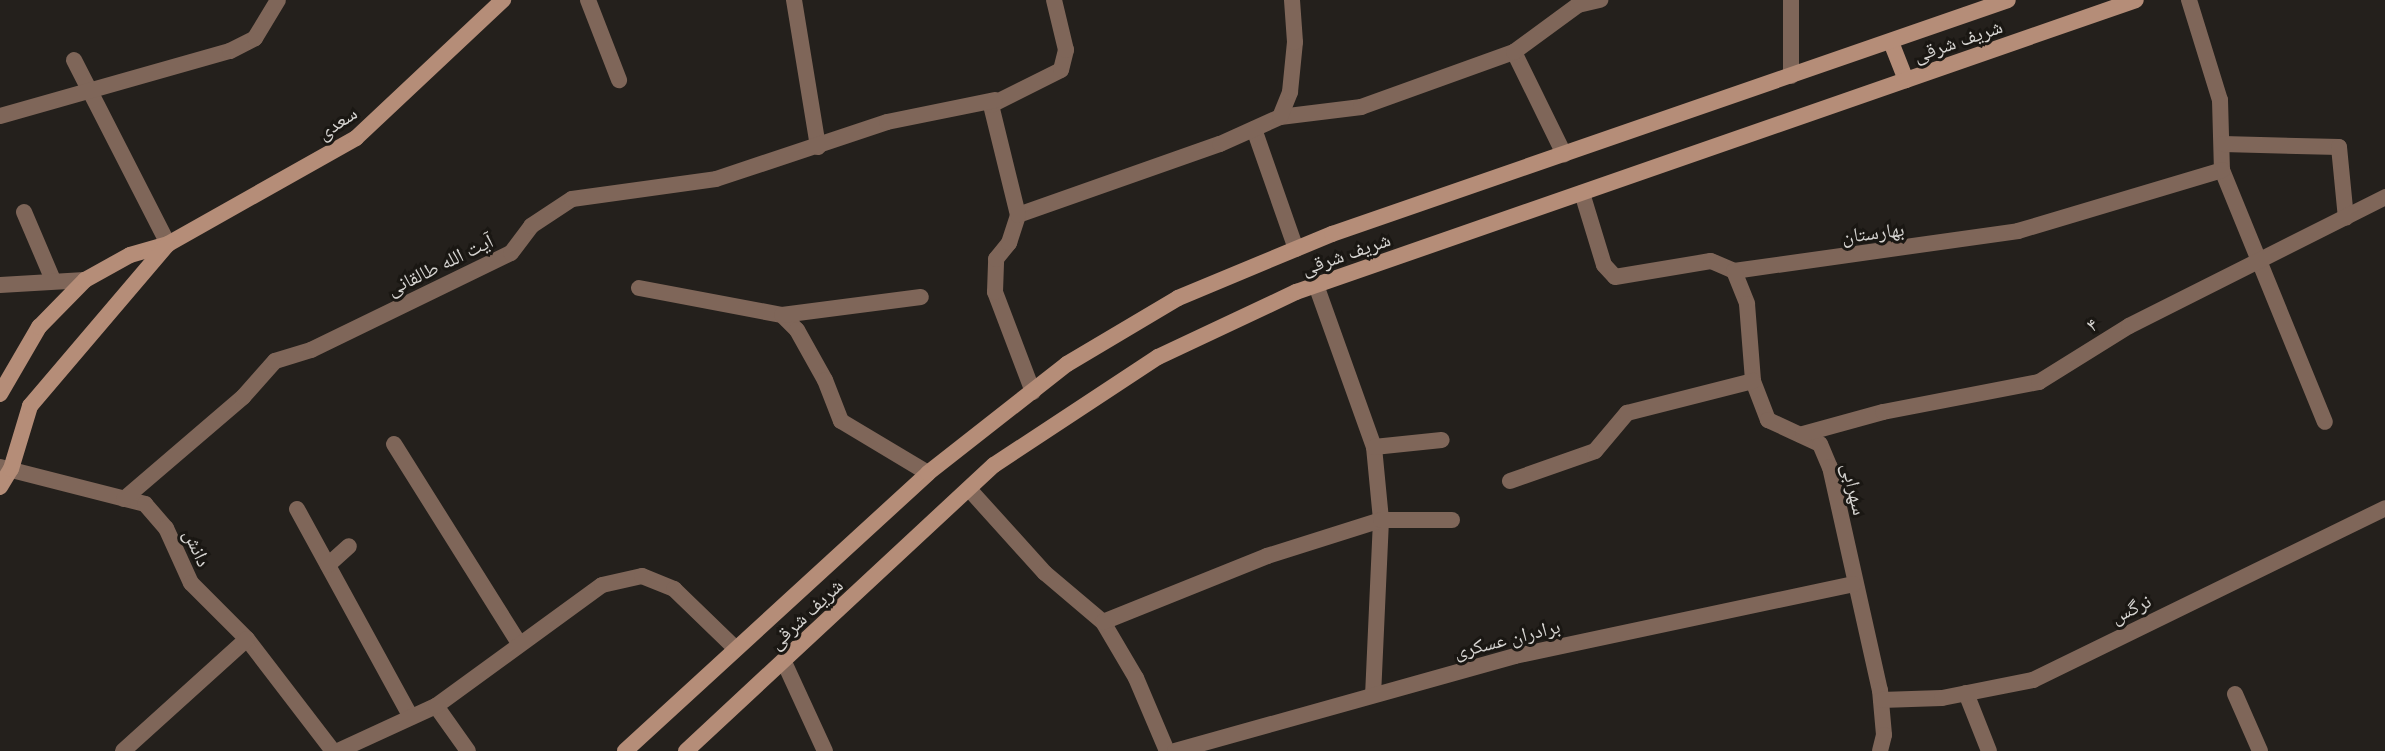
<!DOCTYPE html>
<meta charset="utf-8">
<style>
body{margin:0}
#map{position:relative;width:2385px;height:751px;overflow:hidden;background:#24201c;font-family:Figtree,"Noto Naskh Arabic",sans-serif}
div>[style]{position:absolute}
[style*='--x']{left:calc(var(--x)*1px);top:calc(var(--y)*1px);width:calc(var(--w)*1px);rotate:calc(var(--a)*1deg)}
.street>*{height:16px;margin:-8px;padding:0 8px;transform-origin:8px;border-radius:8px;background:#7f6659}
.secondary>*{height:16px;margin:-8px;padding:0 8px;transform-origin:8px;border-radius:8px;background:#b58d78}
span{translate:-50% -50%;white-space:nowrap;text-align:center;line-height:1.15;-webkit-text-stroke:6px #1a1713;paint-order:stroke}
.street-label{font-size:20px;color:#d5d3d0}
</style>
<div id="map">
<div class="street">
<div style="--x:588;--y:0;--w:86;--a:68.8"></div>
<div style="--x:794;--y:0;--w:149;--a:80.7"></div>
<div style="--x:1791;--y:0;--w:76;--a:90"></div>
<div style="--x:2189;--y:0;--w:105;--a:72.8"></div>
<div style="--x:2220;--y:100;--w:70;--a:88.4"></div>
<div style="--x:2222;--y:170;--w:272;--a:67.8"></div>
<div style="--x:1514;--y:52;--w:114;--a:63.9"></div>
<div style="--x:74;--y:60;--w:207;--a:62.9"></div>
<div style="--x:0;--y:116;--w:239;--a:-15.8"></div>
<div style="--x:230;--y:51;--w:28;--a:-27"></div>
<div style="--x:255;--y:38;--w:44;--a:-58.8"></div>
<div style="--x:1280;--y:117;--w:82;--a:-7"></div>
<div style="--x:1361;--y:107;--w:163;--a:-19.8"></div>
<div style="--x:1514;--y:52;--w:79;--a:-36.3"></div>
<div style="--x:1578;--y:5;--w:23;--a:-13"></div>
<div style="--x:1254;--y:129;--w:127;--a:70.7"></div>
<div style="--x:2223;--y:144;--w:116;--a:1.5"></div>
<div style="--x:2339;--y:147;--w:71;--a:84.4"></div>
<div style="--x:1582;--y:193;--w:75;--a:73"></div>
<div style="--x:1604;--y:265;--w:16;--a:47"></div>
<div style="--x:1615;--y:277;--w:97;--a:-9.5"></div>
<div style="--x:1711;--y:261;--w:25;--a:23"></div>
<div style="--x:1734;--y:271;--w:287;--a:-8"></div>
<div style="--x:2018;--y:231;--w:213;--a:-16.6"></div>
<div style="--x:24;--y:212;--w:74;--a:66.9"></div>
<div style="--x:1018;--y:215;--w:214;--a:-19.4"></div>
<div style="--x:1220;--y:144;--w:66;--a:-24.2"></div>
<div style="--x:1280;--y:117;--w:27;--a:-68"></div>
<div style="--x:1290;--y:92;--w:50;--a:-84.3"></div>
<div style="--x:1295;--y:42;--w:42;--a:-94.1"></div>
<div style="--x:1734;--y:271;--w:35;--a:68"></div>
<div style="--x:1747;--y:304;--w:77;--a:85.5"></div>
<div style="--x:1753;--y:381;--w:42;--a:69"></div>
<div style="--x:1768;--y:420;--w:57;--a:24.8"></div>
<div style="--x:1820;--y:444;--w:25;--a:67"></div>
<div style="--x:1830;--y:467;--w:229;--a:77.4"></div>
<div style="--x:1880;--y:690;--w:45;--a:84.9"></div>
<div style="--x:1884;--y:735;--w:16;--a:104"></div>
<div style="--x:0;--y:285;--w:85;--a:-3.4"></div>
<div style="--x:1316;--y:285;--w:172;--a:70.3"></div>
<div style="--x:1374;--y:447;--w:73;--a:84.5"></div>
<div style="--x:1381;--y:520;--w:173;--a:92.6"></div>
<div style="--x:639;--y:288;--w:146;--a:10.7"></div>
<div style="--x:782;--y:315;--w:21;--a:45"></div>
<div style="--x:797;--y:330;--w:57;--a:60.8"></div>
<div style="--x:825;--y:380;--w:44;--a:68.7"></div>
<div style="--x:841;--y:421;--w:101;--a:30.9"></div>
<div style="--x:782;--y:315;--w:140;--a:-7.4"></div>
<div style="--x:1033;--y:392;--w:107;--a:-110.8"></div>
<div style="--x:995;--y:292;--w:33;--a:-88"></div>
<div style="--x:996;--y:259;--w:21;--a:-51"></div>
<div style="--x:1009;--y:243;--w:29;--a:-72"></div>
<div style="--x:1018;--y:215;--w:113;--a:-103.8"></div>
<div style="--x:991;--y:105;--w:78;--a:-26.6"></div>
<div style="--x:1061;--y:70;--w:21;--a:-76"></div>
<div style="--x:1066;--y:50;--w:51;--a:-103.5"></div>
<div style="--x:1803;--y:434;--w:83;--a:-15.4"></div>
<div style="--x:1883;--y:412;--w:159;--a:-10.9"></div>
<div style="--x:2039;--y:382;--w:106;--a:-31.9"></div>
<div style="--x:2129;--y:326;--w:287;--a:-26.7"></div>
<div style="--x:394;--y:444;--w:235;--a:57.9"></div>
<div style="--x:1374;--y:447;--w:68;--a:-5.9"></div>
<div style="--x:0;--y:467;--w:150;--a:14.3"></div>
<div style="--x:145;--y:504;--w:32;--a:49"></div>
<div style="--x:166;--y:528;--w:60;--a:65.6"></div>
<div style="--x:191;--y:583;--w:79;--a:45"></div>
<div style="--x:247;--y:639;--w:141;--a:52.5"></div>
<div style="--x:1510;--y:481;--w:90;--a:-19.4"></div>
<div style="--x:1595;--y:451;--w:50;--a:-49.9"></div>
<div style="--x:1627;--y:413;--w:130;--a:-14.3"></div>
<div style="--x:969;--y:489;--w:113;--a:47.9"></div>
<div style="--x:1045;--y:573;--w:76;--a:40.2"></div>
<div style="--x:1103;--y:622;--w:65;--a:59.5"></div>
<div style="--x:1136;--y:678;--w:79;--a:67"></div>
<div style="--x:124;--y:499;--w:157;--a:-40.6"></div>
<div style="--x:243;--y:397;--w:48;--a:-48.4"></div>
<div style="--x:275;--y:361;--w:38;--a:-17"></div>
<div style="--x:311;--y:350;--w:222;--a:-25.9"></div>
<div style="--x:511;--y:253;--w:34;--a:-53"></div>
<div style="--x:531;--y:226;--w:49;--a:-33.4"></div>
<div style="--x:572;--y:199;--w:145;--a:-7.9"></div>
<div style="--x:716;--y:179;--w:180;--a:-18.4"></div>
<div style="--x:887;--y:122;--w:110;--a:-11.5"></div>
<div style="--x:297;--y:509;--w:237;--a:61.3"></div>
<div style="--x:328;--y:565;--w:28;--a:-42"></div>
<div style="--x:1103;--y:622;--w:177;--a:-21.9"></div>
<div style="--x:1267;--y:556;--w:120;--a:-17.5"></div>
<div style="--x:1381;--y:520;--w:71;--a:0"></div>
<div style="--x:784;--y:662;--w:98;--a:65.3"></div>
<div style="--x:1966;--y:693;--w:62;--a:68.4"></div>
<div style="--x:2235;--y:694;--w:62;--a:66.3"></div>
<div style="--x:1881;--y:700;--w:61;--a:-1.9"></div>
<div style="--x:1942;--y:698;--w:93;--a:-11.2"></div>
<div style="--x:2033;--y:680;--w:392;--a:-26"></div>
<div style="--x:436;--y:706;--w:55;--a:54.6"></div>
<div style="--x:123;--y:751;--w:167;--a:-42.1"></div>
<div style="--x:338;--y:751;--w:108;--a:-24.7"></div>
<div style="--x:436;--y:706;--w:205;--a:-36.1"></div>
<div style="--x:602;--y:585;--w:41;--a:-12.7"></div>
<div style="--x:642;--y:576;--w:35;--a:22"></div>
<div style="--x:674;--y:589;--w:86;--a:44.1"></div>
<div style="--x:1175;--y:751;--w:353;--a:-15.6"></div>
<div style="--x:1515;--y:656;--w:346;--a:-12"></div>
</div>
<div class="secondary">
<div style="--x:1891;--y:42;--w:41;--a:68.5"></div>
<div style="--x:0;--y:394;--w:78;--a:-59.8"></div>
<div style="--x:39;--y:327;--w:66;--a:-45.6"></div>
<div style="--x:85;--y:280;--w:51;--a:-29.1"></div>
<div style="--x:130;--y:255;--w:40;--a:-16"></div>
<div style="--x:168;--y:244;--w:216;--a:-29.4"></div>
<div style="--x:356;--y:138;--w:202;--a:-43.2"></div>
<div style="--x:0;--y:487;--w:21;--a:-59"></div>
<div style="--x:11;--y:469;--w:66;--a:-73.2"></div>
<div style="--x:30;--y:406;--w:211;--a:-49.6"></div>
<div style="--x:625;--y:751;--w:411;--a:-42.5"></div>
<div style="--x:928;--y:473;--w:177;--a:-38.1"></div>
<div style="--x:1067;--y:364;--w:129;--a:-30.7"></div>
<div style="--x:1178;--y:298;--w:167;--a:-22.6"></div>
<div style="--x:1332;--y:234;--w:715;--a:-19.09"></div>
<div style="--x:686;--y:751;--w:420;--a:-42.9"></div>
<div style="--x:994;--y:465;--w:196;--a:-33.4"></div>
<div style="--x:1158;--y:357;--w:153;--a:-25.2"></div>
<div style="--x:1296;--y:292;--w:889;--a:-19.17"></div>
</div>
<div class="street-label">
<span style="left:1958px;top:41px;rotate:-19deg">شریف شرقی</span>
<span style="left:337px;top:123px;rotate:-34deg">سعدی</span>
<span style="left:1873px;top:233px;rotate:-7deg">بهارستان</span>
<span style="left:1346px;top:254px;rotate:-19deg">شریف شرقی</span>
<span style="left:440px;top:265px;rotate:-26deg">آیت الله طالقانی</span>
<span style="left:2092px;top:325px;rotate:-32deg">۴</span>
<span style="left:1854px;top:489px;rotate:77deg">سهرابی</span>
<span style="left:197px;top:548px;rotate:66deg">دانش</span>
<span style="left:2131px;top:609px;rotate:-26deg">نرگس</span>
<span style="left:806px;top:614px;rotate:-43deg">شریف شرقی</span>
<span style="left:1507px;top:639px;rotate:-14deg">برادران عسکری</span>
</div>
</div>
